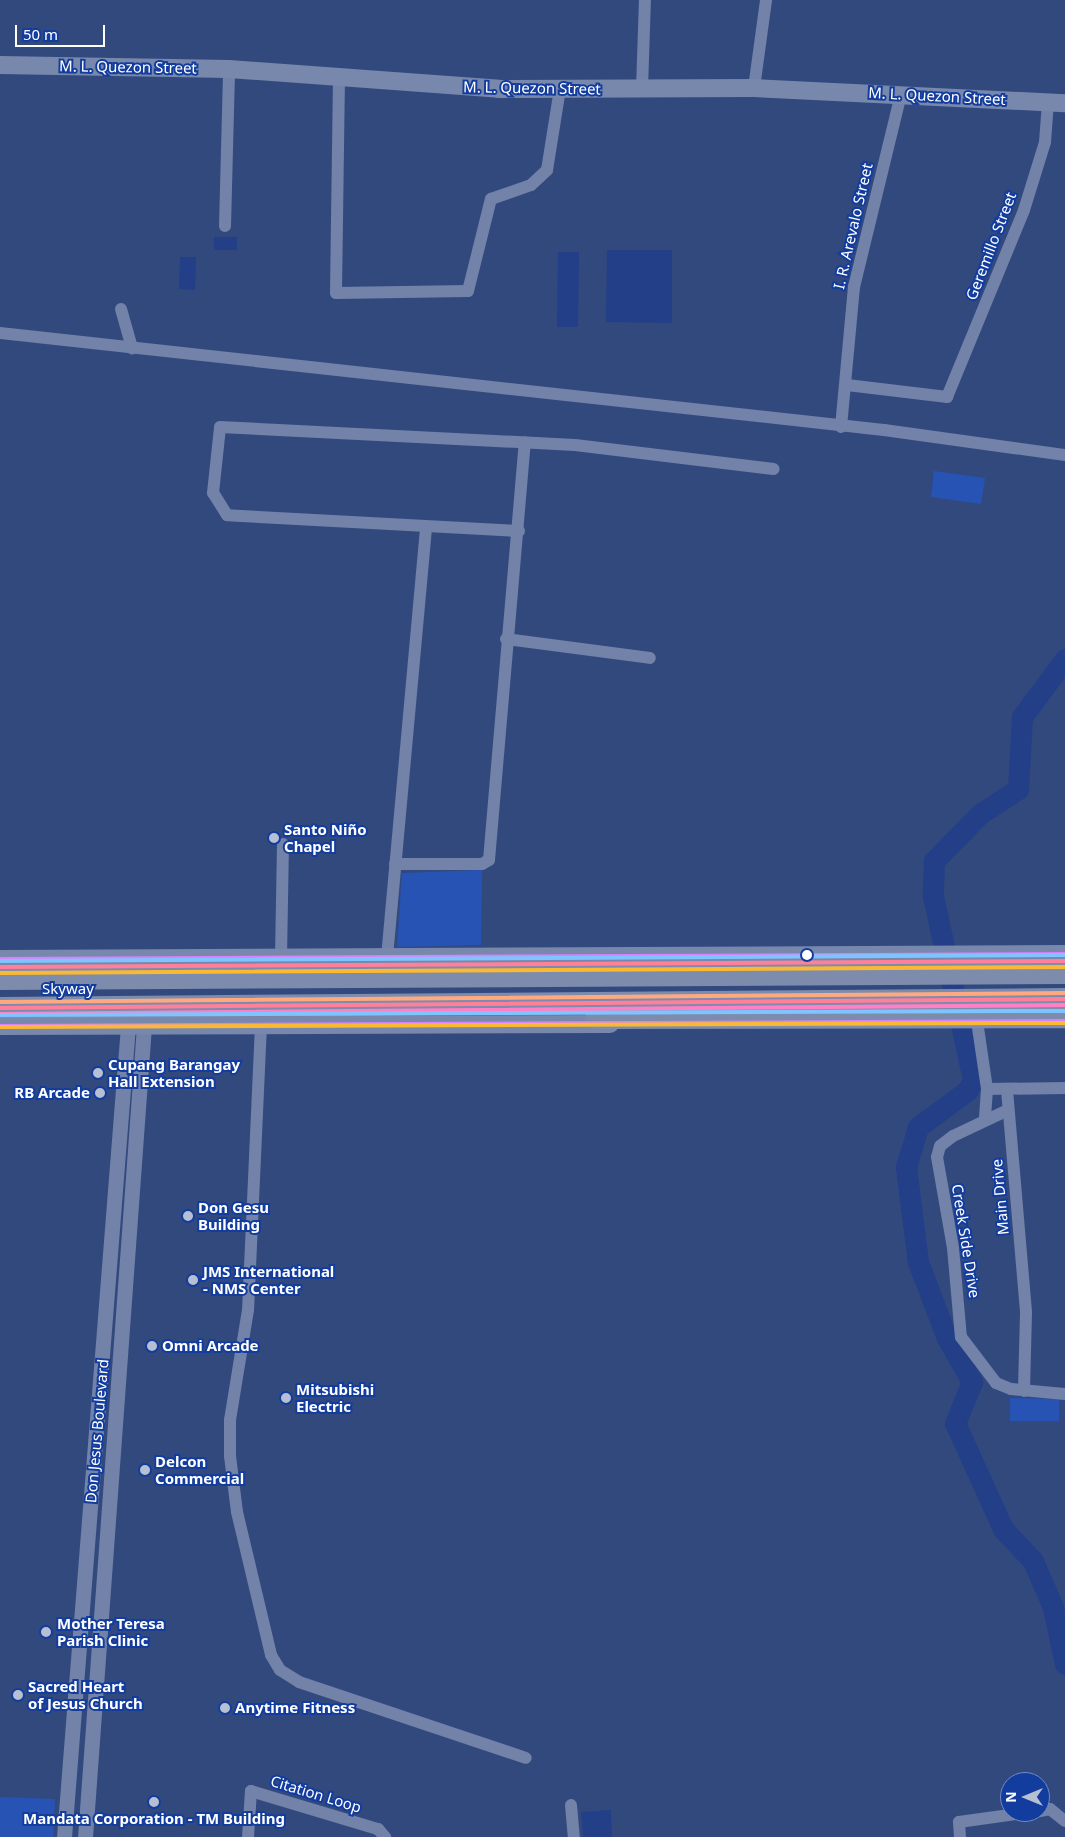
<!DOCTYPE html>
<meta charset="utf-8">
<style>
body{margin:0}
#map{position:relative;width:1065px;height:1837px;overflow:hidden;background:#32497e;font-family:"Noto Sans",sans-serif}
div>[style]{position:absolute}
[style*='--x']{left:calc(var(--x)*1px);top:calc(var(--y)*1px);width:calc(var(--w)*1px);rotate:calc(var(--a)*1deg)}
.green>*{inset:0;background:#2753b4}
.water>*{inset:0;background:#223f88}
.river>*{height:21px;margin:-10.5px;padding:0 10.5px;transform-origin:10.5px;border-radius:10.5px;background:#223f88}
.minor>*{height:12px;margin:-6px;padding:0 6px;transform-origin:6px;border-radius:6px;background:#7282a8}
.tertiary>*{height:15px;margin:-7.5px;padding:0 7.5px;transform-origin:7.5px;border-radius:7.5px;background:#7282a8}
.secondary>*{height:18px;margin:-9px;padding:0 9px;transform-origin:9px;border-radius:9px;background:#7888ac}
.motorway>*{height:22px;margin:-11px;padding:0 11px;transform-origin:11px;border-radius:11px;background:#7d8bad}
.bus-1>*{height:4px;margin:-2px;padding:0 2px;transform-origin:2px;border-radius:2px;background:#ff8098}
.bus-2>*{height:4px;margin:-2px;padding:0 2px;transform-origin:2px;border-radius:2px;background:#ff80c5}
.bus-3>*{height:4px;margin:-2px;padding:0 2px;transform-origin:2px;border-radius:2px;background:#d880ff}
.bus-4>*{height:4px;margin:-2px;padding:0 2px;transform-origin:2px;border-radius:2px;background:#ffa980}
.bus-5>*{height:4px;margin:-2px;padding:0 2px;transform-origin:2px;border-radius:2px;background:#fab933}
.bus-6>*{height:4px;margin:-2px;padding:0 2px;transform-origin:2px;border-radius:2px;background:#80c4ff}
.dots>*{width:14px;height:14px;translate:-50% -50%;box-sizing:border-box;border:2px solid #123c9e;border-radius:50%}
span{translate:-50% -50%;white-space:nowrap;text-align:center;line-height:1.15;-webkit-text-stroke:4px #123c9e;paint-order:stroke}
.street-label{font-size:15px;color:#fff}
.poi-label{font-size:15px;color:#fff;font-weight:700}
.left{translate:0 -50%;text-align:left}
.right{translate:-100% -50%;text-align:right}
.north{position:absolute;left:1000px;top:1772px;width:50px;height:50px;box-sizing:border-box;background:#123c9e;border:1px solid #718ac5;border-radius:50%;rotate:270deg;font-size:14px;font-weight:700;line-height:20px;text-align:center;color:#fff}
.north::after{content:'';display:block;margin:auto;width:18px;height:22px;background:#b7bfd2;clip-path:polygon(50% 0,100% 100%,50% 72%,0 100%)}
.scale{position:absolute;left:15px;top:25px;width:90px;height:22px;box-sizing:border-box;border:2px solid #fff;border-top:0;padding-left:6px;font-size:15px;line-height:18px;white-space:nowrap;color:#fff;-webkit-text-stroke:4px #123c9e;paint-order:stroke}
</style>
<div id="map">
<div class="green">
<div style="clip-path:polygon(934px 471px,985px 478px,981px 504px,931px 497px)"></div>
<div style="clip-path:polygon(482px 870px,481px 945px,397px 947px,402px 873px)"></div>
<div style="clip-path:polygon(1010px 1398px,1059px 1399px,1059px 1421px,1010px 1421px)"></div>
<div style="clip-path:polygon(0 1797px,55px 1799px,53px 1837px,0 1837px)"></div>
</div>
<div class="water">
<div style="clip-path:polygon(214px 237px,237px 237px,237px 250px,214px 250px)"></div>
<div style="clip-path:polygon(607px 250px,672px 250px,672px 323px,606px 322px)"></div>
<div style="clip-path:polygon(558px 252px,579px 252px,578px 327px,557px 327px)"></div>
<div style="clip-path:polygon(180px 257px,196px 257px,195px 290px,179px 289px)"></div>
<div style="clip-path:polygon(611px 1810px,612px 1837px,583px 1837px,581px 1812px)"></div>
</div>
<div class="river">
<div style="--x:1065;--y:659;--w:72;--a:126.6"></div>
<div style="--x:1022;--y:717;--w:72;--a:93.2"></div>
<div style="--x:1018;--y:789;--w:45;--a:146.7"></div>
<div style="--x:980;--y:814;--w:66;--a:134.4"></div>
<div style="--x:934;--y:861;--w:35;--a:92"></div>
<div style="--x:933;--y:896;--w:188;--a:77.7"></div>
<div style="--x:973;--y:1080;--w:11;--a:117"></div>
<div style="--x:968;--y:1090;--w:62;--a:143.5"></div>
<div style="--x:918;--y:1127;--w:42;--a:106.7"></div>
<div style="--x:906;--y:1167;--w:96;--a:82.8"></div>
<div style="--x:918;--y:1262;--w:81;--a:69.1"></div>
<div style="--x:947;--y:1338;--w:51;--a:60.4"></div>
<div style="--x:972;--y:1382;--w:44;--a:112.5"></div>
<div style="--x:955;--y:1423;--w:116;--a:65.6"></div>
<div style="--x:1003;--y:1529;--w:44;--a:46.8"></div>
<div style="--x:1033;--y:1561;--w:50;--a:66.5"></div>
<div style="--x:1053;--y:1607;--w:58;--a:78.1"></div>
</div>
<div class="minor">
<div style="--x:339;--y:77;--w:216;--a:90.8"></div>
<div style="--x:336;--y:293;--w:132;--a:-0.9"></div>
<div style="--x:468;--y:291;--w:95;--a:-76"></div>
<div style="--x:491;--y:199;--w:42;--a:-19.3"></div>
<div style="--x:531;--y:185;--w:22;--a:-43"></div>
<div style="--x:547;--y:170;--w:82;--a:-80.9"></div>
<div style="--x:754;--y:88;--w:89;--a:-82.2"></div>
<div style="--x:642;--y:89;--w:89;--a:-88.1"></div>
<div style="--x:225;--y:226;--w:157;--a:-88.5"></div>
<div style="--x:121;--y:309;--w:41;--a:74.2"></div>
<div style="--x:0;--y:333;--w:889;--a:6.26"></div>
<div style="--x:884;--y:430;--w:183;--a:7.9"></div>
<div style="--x:847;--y:385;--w:101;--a:6.8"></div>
<div style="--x:947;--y:397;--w:202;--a:-67.6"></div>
<div style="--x:1024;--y:210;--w:71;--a:-72.8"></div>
<div style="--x:1045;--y:142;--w:40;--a:-85.7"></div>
<div style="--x:841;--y:427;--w:141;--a:-84.7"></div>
<div style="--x:854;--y:287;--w:199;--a:-76.3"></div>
<div style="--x:519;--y:531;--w:292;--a:-176.9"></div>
<div style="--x:227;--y:515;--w:26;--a:-122"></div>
<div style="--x:213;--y:493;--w:66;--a:-83.9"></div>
<div style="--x:220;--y:427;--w:355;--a:2.9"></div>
<div style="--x:575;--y:445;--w:200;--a:6.9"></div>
<div style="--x:506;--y:639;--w:145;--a:7.5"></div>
<div style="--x:395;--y:864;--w:87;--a:0"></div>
<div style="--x:482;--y:864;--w:8;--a:-30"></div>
<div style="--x:489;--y:860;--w:419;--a:-85.1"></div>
<div style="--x:387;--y:957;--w:431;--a:-84.8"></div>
<div style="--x:281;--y:958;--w:114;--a:-89"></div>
<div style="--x:977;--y:1021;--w:69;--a:81.6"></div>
<div style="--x:987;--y:1089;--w:29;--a:94"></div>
<div style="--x:261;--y:1025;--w:285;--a:92.6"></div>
<div style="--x:248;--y:1310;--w:111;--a:99.3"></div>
<div style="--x:230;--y:1420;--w:36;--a:90"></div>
<div style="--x:230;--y:1456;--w:56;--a:82.9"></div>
<div style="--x:237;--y:1512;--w:147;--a:76.6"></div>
<div style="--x:271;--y:1655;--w:17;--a:59"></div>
<div style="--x:280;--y:1670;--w:22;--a:32"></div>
<div style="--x:299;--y:1682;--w:239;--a:18.5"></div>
<div style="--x:987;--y:1089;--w:78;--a:-0.7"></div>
<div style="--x:1007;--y:1090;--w:224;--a:85.1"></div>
<div style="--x:1026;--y:1313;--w:78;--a:91.5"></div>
<div style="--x:1008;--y:1110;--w:61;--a:154.7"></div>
<div style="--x:953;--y:1136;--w:16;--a:142"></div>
<div style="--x:940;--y:1146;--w:11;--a:105"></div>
<div style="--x:937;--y:1157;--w:92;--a:80"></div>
<div style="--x:953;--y:1248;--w:89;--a:84.9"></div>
<div style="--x:961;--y:1337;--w:58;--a:52.7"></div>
<div style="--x:996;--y:1383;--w:16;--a:22"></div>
<div style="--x:1011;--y:1389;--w:54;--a:5.3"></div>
<div style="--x:571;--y:1805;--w:32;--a:85"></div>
<div style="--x:1040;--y:1811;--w:10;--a:-11"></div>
<div style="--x:1050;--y:1809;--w:19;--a:39"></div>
<div style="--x:248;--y:1837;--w:46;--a:-86.3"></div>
<div style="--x:251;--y:1791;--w:133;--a:16.7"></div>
<div style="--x:378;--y:1829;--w:11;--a:49"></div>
<div style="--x:960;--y:1837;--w:15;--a:-94"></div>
<div style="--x:959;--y:1822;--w:73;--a:-7.9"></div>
</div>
<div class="tertiary">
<div style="--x:64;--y:1837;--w:815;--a:-85.49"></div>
<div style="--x:85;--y:1837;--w:813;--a:-85.84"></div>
</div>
<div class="secondary">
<div style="--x:0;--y:65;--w:229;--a:1"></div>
<div style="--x:229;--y:69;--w:271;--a:4.2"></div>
<div style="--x:499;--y:89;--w:255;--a:-0.2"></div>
<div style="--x:754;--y:88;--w:311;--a:2.8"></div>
<div style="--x:0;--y:959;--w:1065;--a:-0.27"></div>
<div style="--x:0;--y:1026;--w:610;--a:-0.19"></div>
</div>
<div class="motorway">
<div style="--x:0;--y:979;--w:1065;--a:-0.32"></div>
<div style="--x:0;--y:1008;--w:1065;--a:-0.48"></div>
<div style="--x:596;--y:1018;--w:469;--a:-0.1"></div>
</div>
<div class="bus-1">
<div style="--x:0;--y:967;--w:1065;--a:-0.32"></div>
<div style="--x:0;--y:1008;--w:1065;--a:-0.48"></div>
</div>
<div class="bus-2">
<div style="--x:0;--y:1014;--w:1065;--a:-0.48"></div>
</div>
<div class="bus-3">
<div style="--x:0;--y:959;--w:1065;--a:-0.27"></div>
<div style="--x:0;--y:1026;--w:1065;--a:-0.27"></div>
</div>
<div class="bus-4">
<div style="--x:0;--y:1002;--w:1065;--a:-0.48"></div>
</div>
<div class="bus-5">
<div style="--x:0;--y:973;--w:1065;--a:-0.32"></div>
<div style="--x:0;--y:1027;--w:1065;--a:-0.22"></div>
</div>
<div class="bus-6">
<div style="--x:0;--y:961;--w:1065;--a:-0.32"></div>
<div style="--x:0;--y:1015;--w:1065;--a:-0.22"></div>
</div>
<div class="dots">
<div style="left:274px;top:838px;background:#b7bfd2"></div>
<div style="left:807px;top:955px;background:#fff"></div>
<div style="left:98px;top:1073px;background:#b7bfd2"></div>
<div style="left:100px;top:1093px;background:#b7bfd2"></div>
<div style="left:188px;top:1216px;background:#b7bfd2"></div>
<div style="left:193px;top:1280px;background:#b7bfd2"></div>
<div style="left:152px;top:1346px;background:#b7bfd2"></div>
<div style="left:286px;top:1398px;background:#b7bfd2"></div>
<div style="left:145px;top:1470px;background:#b7bfd2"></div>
<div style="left:46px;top:1632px;background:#b7bfd2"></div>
<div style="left:18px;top:1695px;background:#b7bfd2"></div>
<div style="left:225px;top:1708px;background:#b7bfd2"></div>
<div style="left:154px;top:1802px;background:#b7bfd2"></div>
</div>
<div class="street-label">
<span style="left:128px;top:67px;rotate:1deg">M. L. Quezon Street</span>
<span style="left:532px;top:88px;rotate:1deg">M. L. Quezon Street</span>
<span style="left:937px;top:96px;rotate:3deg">M. L. Quezon Street</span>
<span style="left:853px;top:226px;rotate:-77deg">I. R. Arevalo Street</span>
<span style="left:991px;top:246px;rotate:-69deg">Geremillo Street</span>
<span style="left:68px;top:989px">Skyway</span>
<span style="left:1000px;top:1197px;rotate:-95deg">Main Drive</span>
<span style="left:966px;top:1241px;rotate:81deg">Creek Side Drive</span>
<span style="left:97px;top:1431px;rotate:-85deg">Don Jesus Boulevard</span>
<span style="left:316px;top:1794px;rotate:17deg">Citation Loop</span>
</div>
<div class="poi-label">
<span class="left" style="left:284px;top:838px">Santo Niño<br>Chapel</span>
<span class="left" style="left:108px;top:1073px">Cupang Barangay<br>Hall Extension</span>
<span class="right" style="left:90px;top:1093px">RB Arcade</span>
<span class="left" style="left:198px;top:1216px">Don Gesu<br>Building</span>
<span class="left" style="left:203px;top:1280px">JMS International<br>- NMS Center</span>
<span class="left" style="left:162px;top:1346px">Omni Arcade</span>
<span class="left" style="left:296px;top:1398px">Mitsubishi<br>Electric</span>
<span class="left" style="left:155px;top:1470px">Delcon<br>Commercial</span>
<span class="left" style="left:57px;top:1632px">Mother Teresa<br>Parish Clinic</span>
<span class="left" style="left:28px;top:1695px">Sacred Heart<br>of Jesus Church</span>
<span class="left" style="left:235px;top:1708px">Anytime Fitness</span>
<span style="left:154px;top:1819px">Mandata Corporation - TM Building</span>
</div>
<div class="north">N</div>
<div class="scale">50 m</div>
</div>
